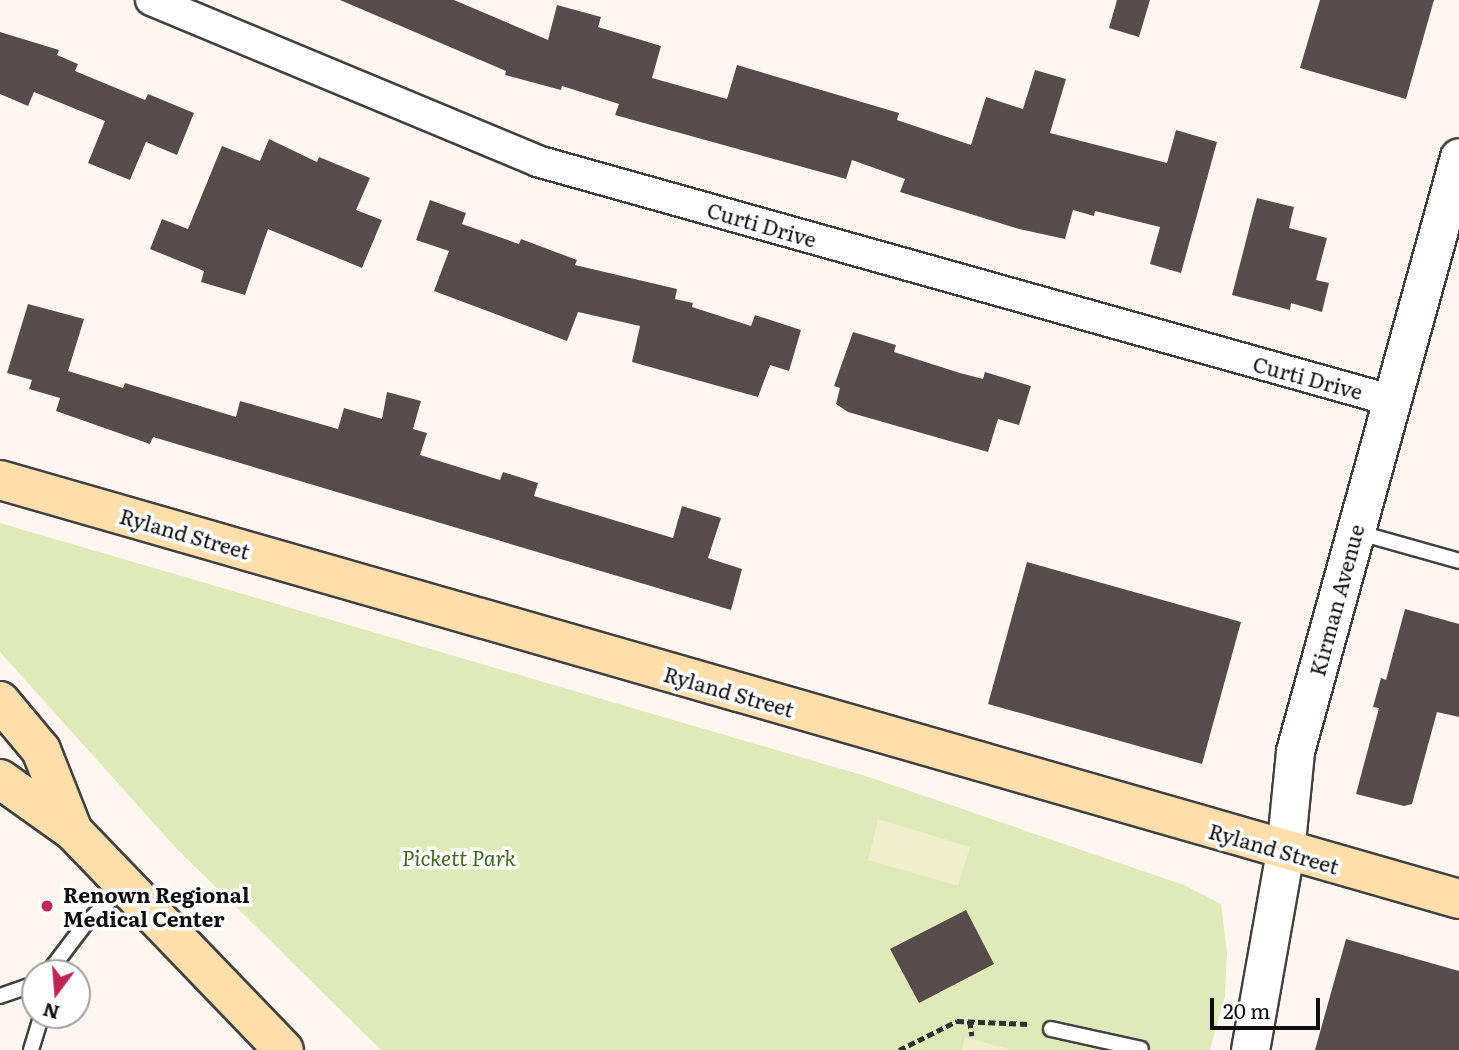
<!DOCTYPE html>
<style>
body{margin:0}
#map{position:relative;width:1459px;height:1050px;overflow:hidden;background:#fff7ef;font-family:Literata,serif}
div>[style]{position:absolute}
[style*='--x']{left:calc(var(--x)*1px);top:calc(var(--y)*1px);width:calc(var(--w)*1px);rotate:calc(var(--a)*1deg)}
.green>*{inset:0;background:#dfe9b9}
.pitch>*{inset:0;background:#edf0cb}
.building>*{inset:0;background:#564c4a}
.path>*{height:4.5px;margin-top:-2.25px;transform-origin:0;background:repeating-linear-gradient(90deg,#303030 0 7px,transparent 0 10.5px)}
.roads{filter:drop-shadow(2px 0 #414141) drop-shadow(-2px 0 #414141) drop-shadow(0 2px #414141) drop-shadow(0 -2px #414141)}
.service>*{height:14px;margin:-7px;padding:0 7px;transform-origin:7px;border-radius:7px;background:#fff}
.minor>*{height:30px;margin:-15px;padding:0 15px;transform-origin:15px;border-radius:15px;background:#fff}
.tertiary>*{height:37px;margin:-18.5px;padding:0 18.5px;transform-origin:18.5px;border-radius:18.5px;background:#fff}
.secondary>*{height:38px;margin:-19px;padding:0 19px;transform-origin:19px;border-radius:19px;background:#fedeab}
.dots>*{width:19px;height:19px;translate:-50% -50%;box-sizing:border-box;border:4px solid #fff;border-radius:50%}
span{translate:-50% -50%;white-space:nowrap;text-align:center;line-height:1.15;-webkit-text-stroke:7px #fff;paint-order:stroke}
.street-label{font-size:21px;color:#0e0e0e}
.park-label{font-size:21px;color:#40651f;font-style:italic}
.poi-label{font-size:21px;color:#0e0e0e;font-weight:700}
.left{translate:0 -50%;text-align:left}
.north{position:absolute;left:21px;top:959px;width:70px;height:70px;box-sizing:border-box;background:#fff;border:2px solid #9f9f9f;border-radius:50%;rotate:196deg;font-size:19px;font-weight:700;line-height:28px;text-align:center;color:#0e0e0e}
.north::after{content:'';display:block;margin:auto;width:24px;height:32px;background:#bc2757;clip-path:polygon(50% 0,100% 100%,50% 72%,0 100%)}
.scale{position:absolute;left:1210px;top:998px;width:110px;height:32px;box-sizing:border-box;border:4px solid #0e0e0e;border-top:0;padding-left:9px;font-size:21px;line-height:24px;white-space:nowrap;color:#0e0e0e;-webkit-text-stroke:5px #fff;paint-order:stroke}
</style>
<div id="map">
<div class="green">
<div style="clip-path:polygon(0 523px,872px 778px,1184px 885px,1221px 904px,1227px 952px,1225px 996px,1210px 1050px,381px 1050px,176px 848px,0 652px)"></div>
</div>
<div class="pitch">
<div style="clip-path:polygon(878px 819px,970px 847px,958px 886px,868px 860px)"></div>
<div style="clip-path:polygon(965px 1037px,1011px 1050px,962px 1050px)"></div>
</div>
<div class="building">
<div style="clip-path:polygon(340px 0,454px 0,548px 40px,557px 5px,601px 17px,598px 27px,661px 46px,652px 78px,727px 99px,737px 65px,899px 113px,897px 120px,971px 145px,986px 97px,1023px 109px,1035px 70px,1066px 79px,1050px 133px,1167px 163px,1176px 130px,1217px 142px,1181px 273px,1150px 264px,1160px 227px,1095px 211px,1094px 216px,1073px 210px,1065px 239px,1019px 229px,900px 192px,905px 179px,852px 160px,846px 179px,615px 115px,619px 104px,562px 86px,561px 90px,505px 75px,506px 71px)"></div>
<div style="clip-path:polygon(1117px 0,1150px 0,1139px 37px,1109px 28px)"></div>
<div style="clip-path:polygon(1320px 0,1434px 0,1406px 99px,1300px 68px)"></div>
<div style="clip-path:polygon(0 32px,59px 50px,57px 55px,78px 64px,75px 71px,145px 100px,148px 94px,194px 113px,177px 155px,146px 142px,130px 180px,88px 163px,105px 121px,34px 92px,28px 106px,0 94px)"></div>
<div style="clip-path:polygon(269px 139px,317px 162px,319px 157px,370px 178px,356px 210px,382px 220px,362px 268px,268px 229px,245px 295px,201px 282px,204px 271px,150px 249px,162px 219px,188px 229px,222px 146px,260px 161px)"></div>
<div style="clip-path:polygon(1257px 198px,1294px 207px,1289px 228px,1327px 238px,1316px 280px,1329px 283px,1322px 312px,1291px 303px,1290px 310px,1232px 295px)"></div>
<div style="clip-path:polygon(430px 200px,466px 213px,462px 224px,519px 244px,521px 239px,577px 260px,575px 265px,677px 289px,675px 299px,693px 303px,692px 307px,751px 326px,755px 315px,801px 330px,789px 371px,770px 365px,758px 397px,632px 362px,640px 326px,578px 312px,567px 341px,434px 291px,449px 251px,416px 240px)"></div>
<div style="clip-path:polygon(28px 304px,84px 319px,68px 371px,123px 388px,125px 383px,236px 417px,240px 401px,338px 429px,344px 408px,382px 419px,387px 392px,421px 401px,413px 429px,427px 433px,420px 455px,500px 480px,503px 472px,538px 483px,534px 496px,673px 538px,682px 506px,721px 518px,708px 558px,742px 569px,731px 610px,153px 437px,150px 444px,56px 411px,60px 398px,29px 389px,32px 380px,7px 373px)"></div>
<div style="clip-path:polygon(853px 332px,896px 345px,894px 352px,960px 373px,983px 379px,985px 372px,1031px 386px,1019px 425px,998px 419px,988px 452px,848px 412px,836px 404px,840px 388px,834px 386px)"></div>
<div style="clip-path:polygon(1027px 562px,1241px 622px,1202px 764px,988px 704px)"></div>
<div style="clip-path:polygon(1405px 609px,1459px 624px,1459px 717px,1437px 712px,1412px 804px,1404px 806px,1356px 794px,1379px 708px,1373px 707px,1381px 678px,1386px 680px)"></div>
<div style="clip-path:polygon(966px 910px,994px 964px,919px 1003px,890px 949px)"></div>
<div style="clip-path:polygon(1346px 939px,1459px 971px,1459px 1050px,1315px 1050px)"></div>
</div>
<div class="path">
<div style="--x:970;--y:1021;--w:15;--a:82"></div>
<div style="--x:899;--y:1050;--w:65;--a:-26.6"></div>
<div style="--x:957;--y:1021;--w:72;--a:2.4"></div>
</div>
<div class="roads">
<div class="service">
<div style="--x:1356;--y:532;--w:107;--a:15.7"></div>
<div style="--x:48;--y:973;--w:63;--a:-52.8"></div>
<div style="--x:86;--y:923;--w:54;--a:-43.5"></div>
<div style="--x:0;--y:996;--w:37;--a:-19"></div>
<div style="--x:1051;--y:1029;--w:92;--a:12.5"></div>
<div style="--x:31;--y:1050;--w:37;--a:-73"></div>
</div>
<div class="minor">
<div style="--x:151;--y:0;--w:418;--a:22.6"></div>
<div style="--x:537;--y:161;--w:886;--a:15.65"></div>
</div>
<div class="tertiary">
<div style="--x:1250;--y:1050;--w:201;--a:-80"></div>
<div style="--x:1285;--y:852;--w:101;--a:-84.3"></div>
<div style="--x:1295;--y:751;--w:616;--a:-74.57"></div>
</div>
<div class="secondary">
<div style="--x:0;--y:480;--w:1518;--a:16.02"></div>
<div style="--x:0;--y:701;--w:64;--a:50.1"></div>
<div style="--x:41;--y:750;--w:87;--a:68.4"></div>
<div style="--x:0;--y:779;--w:90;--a:35.5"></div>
<div style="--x:73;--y:831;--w:304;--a:46.1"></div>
</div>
</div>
<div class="dots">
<div style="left:47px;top:906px;background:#bc2757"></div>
</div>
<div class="street-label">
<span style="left:762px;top:224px;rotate:16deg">Curti Drive</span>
<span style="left:1308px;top:377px;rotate:15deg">Curti Drive</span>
<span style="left:185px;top:533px;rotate:16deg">Ryland Street</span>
<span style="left:1336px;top:600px;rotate:-75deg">Kirman Avenue</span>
<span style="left:729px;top:691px;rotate:16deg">Ryland Street</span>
<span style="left:1274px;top:848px;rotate:16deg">Ryland Street</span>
</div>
<div class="park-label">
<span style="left:459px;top:857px">Pickett Park</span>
</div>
<div class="poi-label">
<span class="left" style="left:63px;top:906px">Renown Regional<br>Medical Center</span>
</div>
<div class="north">N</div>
<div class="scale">20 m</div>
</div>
